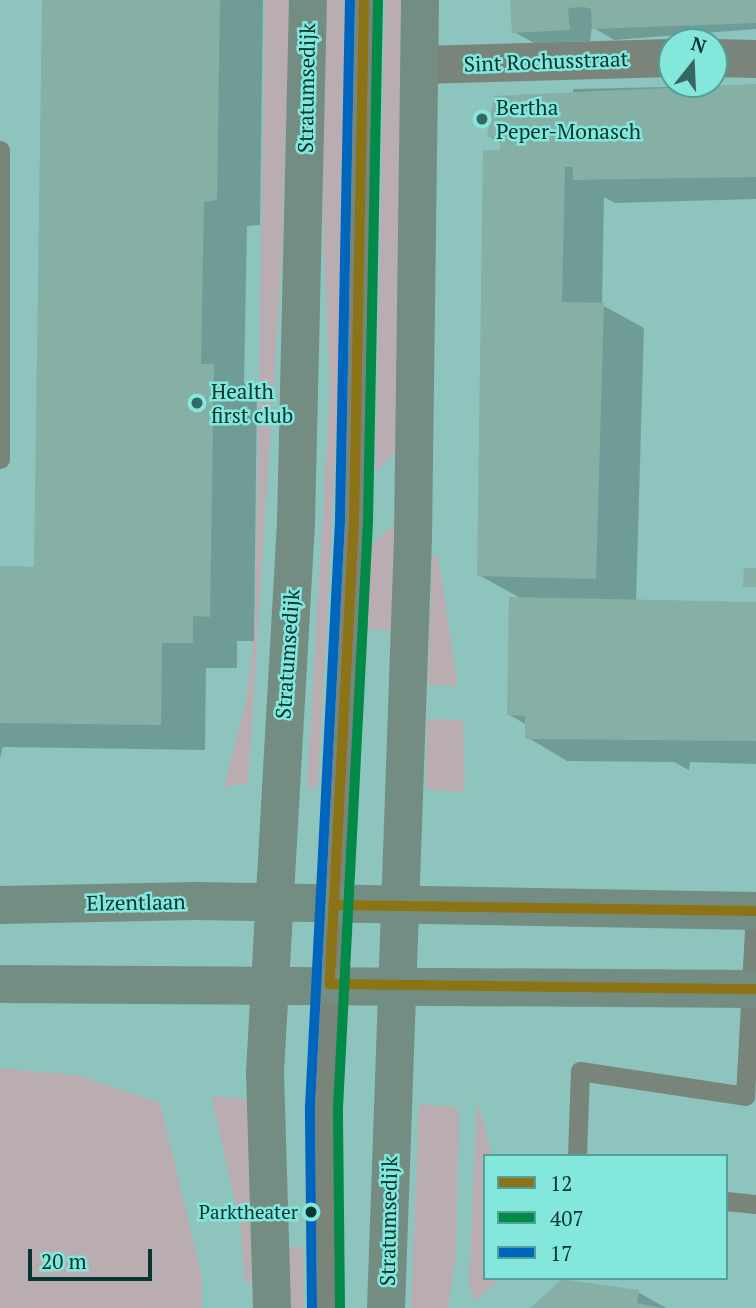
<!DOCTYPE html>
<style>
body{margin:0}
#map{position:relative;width:756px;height:1308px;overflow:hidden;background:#8dc4be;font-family:"PT Serif",serif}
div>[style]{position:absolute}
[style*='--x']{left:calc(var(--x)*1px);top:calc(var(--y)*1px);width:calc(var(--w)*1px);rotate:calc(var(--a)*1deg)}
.green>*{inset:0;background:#baadb2}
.shadow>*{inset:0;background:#0003}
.building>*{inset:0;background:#86afa6}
.lane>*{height:19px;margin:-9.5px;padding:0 9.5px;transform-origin:9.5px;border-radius:9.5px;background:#79847b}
.street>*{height:38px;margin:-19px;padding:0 19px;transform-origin:19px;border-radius:19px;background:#79847b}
.secondary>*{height:38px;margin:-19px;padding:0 19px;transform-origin:19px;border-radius:19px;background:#748d83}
.bus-1>*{height:10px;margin:-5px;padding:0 5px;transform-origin:5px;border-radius:5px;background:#8b7316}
.bus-2>*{height:10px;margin:-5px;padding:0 5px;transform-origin:5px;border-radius:5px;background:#028a49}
.bus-3>*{height:10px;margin:-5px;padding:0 5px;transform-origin:5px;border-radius:5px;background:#0065bd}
.dots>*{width:19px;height:19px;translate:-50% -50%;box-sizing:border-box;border:4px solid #84e7dc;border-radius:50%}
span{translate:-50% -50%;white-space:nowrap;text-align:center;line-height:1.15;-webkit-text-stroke:5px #84e7dc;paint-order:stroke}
.bus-label{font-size:19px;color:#073531}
.right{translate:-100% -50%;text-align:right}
.street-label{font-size:21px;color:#073531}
.poi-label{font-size:21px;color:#073531}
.left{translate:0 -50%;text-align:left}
.legend{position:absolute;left:483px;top:1154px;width:245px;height:126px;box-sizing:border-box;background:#84e7dc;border:2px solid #52a098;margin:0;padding:9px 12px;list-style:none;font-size:21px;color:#073531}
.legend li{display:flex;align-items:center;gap:14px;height:35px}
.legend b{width:35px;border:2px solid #52a098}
.north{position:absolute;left:658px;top:28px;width:70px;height:70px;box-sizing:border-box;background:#84e7dc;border:2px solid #52a098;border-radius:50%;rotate:18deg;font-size:19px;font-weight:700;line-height:28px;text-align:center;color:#073531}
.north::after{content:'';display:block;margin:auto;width:24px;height:32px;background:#366762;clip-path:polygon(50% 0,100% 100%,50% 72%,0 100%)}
.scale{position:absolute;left:28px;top:1249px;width:124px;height:32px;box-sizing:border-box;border:4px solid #073531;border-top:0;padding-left:9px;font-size:21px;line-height:24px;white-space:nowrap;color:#073531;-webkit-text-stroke:5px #84e7dc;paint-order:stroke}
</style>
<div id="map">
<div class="green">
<div style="clip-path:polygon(265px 0,290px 0,282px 255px,248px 783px,224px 787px,246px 701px,255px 626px)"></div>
<div style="clip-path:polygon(326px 0,345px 0,339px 391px,318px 786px,307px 789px,330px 389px,322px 203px)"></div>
<div style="clip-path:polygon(385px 0,404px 0,398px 450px,375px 472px)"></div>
<div style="clip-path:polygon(396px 523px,393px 631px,366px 629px,371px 545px)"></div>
<div style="clip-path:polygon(432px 556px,438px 556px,458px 686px,428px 685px)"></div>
<div style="clip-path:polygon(427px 719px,463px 720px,465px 792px,426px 790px)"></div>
<div style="clip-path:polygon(0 1068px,77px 1075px,160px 1103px,202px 1276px,202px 1308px,0 1308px)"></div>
<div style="clip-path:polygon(211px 1096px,248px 1099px,252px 1283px,244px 1282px,241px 1229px)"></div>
<div style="clip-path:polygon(477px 1099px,492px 1156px,485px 1156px,485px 1278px,501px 1278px,474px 1301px,469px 1283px)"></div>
<div style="clip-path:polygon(419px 1104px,459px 1108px,456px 1256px,448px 1308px,411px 1308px)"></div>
<div style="clip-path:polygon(289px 1247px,303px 1247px,304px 1308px,290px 1308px)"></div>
</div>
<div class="shadow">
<div style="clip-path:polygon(44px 0,263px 0,260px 225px,247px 226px,244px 383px,257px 391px,254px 641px,237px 641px,237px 668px,206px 668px,205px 750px,3px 747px,0 758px,0 568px,36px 568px)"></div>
<div style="clip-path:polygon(512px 0,756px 0,756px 29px,614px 40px,594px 28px,593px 19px,590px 41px,534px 43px,514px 32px)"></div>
<div style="clip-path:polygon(756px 85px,756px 199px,615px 203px,604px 197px,602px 305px,644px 328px,636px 601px,756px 603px,756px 764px,690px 762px,689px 770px,674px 762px,567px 761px,527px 737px,527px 725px,508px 714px,522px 599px,479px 575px,502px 144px,489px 136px,573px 95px,573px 89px)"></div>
<div style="clip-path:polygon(638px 1292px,666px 1308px,532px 1308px)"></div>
</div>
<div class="building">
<div style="clip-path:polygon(42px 0,220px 0,217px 200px,204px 202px,201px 364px,214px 364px,210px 617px,193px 616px,193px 643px,162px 643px,161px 725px,0 723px,0 566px,34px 567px)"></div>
<div style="clip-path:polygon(510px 0,756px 0,756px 23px,592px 29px,591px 9px,584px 7px,568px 8px,570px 30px,512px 33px)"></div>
<div style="clip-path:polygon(756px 84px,756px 177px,573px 180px,573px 167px,565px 167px,562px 302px,604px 303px,596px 579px,477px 576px,483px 150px,500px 150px,501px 137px,487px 137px,494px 96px)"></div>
<div style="clip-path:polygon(744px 568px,756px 568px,756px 587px,743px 587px)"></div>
<div style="clip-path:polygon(509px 597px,756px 602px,756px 741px,525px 739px,525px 716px,507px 715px)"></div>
<div style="clip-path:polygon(562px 1279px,639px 1290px,637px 1303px,662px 1308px,530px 1308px)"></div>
</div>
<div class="lane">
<div style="--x:0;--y:150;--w:309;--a:90"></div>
<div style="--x:577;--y:1156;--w:85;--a:-88"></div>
<div style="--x:580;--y:1071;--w:167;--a:8.6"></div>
<div style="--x:745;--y:1096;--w:185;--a:-86.9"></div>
<div style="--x:726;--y:1201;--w:30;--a:6"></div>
<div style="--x:326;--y:1308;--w:200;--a:-90.6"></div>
<div style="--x:324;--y:1108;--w:589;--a:-87.08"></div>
<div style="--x:354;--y:520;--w:520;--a:-88.9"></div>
</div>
<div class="street">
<div style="--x:714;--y:58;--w:42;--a:1.4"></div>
<div style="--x:421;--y:65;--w:251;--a:-1.6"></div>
</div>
<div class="secondary">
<div style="--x:0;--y:905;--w:195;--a:-1.2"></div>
<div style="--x:195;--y:901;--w:561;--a:1.02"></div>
<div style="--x:0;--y:984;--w:756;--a:0.38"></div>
<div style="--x:272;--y:1308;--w:236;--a:-91.7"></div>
<div style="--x:265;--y:1072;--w:550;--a:-86.77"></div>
<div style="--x:296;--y:523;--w:523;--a:-88.69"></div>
<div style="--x:386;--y:1308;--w:771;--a:-87.99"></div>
<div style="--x:413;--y:537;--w:537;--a:-89.25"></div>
</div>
<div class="bus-1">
<div style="--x:364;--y:0;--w:520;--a:91.1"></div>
<div style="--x:354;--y:520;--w:465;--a:93"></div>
<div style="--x:330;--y:984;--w:426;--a:0.7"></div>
<div style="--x:333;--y:905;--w:423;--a:0.8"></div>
</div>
<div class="bus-2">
<div style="--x:340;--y:1308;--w:200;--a:-90.6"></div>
<div style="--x:338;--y:1108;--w:588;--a:-87.07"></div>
<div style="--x:368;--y:521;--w:521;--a:-88.9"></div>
</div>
<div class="bus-3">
<div style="--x:312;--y:1308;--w:201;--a:-90.6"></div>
<div style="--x:310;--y:1107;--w:588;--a:-87.07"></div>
<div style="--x:340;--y:520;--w:520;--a:-88.9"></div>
</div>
<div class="dots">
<div style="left:482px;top:119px;background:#366762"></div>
<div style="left:197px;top:403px;background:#366762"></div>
<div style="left:311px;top:1212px;background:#073531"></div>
</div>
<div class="bus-label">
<span class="right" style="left:298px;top:1212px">Parktheater</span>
</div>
<div class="street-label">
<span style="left:546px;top:61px;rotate:-2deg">Sint Rochusstraat</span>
<span style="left:306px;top:88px;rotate:-89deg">Stratumsedijk</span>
<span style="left:287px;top:654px;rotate:-86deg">Stratumsedijk</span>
<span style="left:136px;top:902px;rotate:-1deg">Elzentlaan</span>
<span style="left:388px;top:1221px;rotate:-89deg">Stratumsedijk</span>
</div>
<div class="poi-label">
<span class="left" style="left:496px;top:119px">Bertha<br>Peper-Monasch</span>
<span class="left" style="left:211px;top:403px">Health<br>first club</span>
</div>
<ul class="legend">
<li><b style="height:9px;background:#8b7316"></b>12</li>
<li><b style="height:9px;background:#028a49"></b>407</li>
<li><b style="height:9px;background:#0065bd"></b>17</li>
</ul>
<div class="north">N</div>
<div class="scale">20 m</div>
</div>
